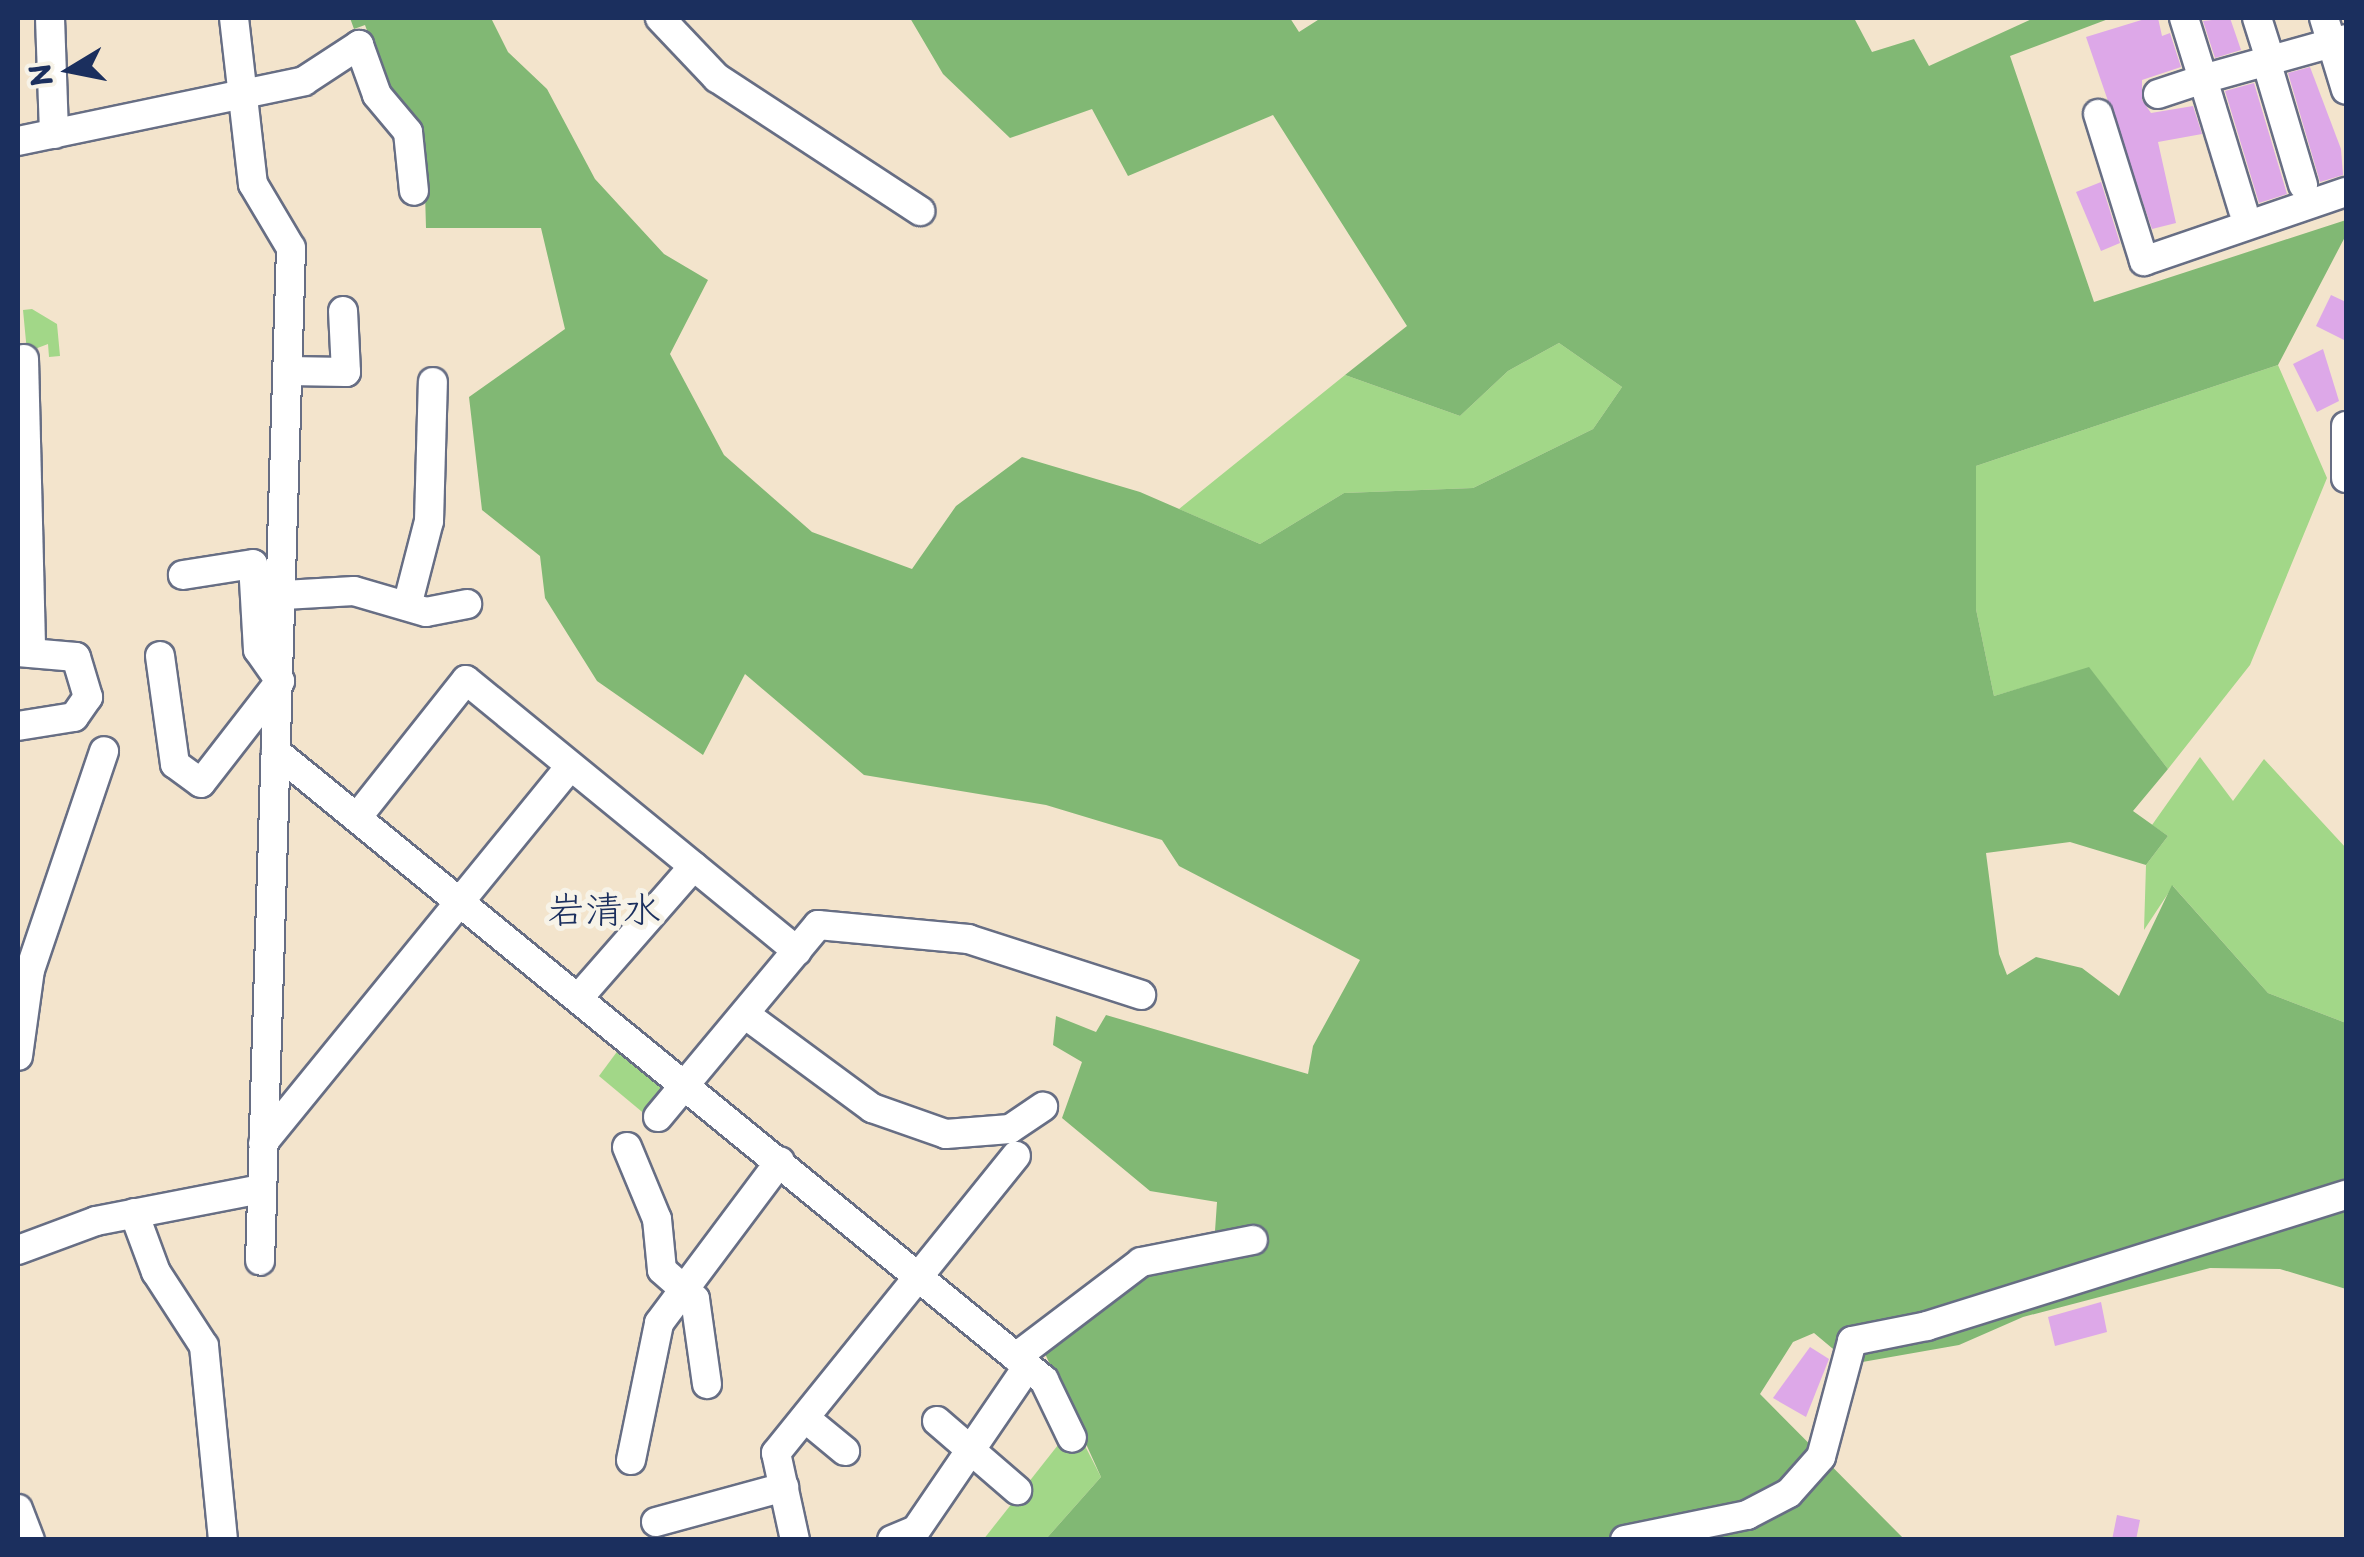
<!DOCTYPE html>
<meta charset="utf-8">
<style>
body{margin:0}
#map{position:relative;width:2364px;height:1557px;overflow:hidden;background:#f3e4cc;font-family:"Playpen Sans","Klee One",sans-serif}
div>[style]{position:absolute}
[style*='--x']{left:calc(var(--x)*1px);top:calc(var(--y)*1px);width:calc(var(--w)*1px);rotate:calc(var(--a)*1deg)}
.green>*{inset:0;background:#a2d788}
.forest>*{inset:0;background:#81b874}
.building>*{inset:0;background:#dda8e8}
.roads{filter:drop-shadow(2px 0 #676e84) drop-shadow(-2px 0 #676e84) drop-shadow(0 2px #676e84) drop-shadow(0 -2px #676e84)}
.minor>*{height:28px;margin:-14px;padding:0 14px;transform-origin:14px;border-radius:14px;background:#fff}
span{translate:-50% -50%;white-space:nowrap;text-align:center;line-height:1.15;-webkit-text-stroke:10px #f7f3e8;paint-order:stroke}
.neighbourhood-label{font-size:38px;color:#1b2f5e}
.frame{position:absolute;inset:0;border:20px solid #1b2f5e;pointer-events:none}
.north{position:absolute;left:20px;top:20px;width:100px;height:100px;-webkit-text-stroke:8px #f7f3e8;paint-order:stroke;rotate:260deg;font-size:28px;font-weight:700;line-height:40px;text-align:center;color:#1b2f5e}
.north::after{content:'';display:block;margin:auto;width:35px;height:45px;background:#1b2f5e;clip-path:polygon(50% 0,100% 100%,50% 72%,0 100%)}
</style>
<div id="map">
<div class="green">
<div style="clip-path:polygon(32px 309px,57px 324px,60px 356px,49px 357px,48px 344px,27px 352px,23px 310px)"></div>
<div style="clip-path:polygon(1559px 343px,1622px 387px,1593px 429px,1473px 488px,1344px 493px,1260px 544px,1179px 509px,1345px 375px,1460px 416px,1508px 371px)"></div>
<div style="clip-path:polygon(2278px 365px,2327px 478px,2250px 665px,2168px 769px,2089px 668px,1994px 696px,1976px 609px,1976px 466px)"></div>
<div style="clip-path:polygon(2200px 757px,2233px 801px,2264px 759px,2346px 848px,2346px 1023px,2268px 993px,2173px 886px,2144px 930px,2146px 865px,2168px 836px,2152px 825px)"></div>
<div style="clip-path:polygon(619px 1049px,663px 1084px,647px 1116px,599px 1076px)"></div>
<div style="clip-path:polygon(1082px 1440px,1101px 1477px,1046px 1539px,983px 1540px,1058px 1445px)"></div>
</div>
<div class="forest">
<div style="clip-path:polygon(350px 18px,491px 18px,508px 52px,547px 89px,595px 179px,664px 254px,708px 280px,670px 354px,724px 455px,812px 532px,912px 569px,956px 506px,1022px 457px,1140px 492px,1260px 544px,1344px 493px,1473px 488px,1593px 429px,1622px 387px,1559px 343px,1508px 371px,1460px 416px,1345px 375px,1407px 326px,1273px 115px,1128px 176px,1092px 109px,1010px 138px,943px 74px,910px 18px,1290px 18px,1299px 32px,1321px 18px,1854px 18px,1872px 52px,1914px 39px,1929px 66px,2034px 18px,2111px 18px,2010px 56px,2094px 302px,2346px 220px,2346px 235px,2278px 365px,1976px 466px,1976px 609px,1994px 696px,2089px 667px,2168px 769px,2133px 811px,2168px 836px,2146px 865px,2070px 842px,1986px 853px,1999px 954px,2007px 975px,2036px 957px,2082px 968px,2119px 996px,2172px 885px,2268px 993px,2346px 1023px,2346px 1289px,2280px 1269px,2210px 1268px,2023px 1317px,1959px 1345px,1851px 1364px,1814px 1333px,1793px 1342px,1760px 1394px,1904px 1539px,1046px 1539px,1101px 1477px,1042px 1347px,1151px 1272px,1259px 1251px,1251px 1225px,1215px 1231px,1217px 1202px,1150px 1191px,1062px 1118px,1082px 1062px,1053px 1045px,1056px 1016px,1096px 1032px,1106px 1015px,1308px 1074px,1313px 1046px,1360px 960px,1179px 866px,1162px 840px,1046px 805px,864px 775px,745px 674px,703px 755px,597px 681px,545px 598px,540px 556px,482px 510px,469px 397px,565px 329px,541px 228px,426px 228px,425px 193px,365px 25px,354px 29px)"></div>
</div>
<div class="building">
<div style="clip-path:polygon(2148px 18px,2158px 18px,2162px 36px,2170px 33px,2181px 67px,2142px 80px,2142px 100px,2151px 113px,2193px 106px,2202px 134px,2158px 142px,2176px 223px,2152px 229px,2086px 37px)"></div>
<div style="clip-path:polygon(2230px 18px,2241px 50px,2215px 58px,2203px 21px)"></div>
<div style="clip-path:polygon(2310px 67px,2341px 149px,2343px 175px,2320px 182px,2288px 73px)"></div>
<div style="clip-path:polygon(2254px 83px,2287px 194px,2259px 203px,2225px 91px)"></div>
<div style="clip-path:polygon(2101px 182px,2120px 243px,2101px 251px,2076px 192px)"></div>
<div style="clip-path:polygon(2331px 295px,2346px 302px,2346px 341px,2316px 326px)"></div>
<div style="clip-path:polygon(2323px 349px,2339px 401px,2317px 412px,2293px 364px)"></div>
<div style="clip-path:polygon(2101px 1302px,2107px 1332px,2055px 1346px,2048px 1317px)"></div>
<div style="clip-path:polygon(1810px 1347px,1829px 1359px,1806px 1417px,1773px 1398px)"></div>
<div style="clip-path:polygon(2117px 1515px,2140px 1520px,2136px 1540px,2112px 1540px)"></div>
</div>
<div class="roads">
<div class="minor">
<div style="--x:50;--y:18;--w:116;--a:88"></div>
<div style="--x:234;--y:18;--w:167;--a:83.5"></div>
<div style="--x:253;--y:184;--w:74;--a:59.3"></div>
<div style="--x:291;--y:248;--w:1013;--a:91.75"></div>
<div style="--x:660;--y:18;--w:83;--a:46.5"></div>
<div style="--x:717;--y:78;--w:243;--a:33.2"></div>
<div style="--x:2257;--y:18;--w:43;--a:72.4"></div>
<div style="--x:2324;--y:18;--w:75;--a:73"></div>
<div style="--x:2267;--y:64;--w:126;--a:73.4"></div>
<div style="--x:2158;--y:94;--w:47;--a:-18.4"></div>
<div style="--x:2203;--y:79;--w:64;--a:-107.3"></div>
<div style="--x:2098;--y:114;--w:154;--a:72.6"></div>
<div style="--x:2144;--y:261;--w:213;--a:-18.9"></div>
<div style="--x:18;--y:141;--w:292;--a:-11.8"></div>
<div style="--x:304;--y:81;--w:66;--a:-33.2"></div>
<div style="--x:359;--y:45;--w:53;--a:70.2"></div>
<div style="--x:377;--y:95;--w:48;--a:50"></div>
<div style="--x:408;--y:132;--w:59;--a:84.2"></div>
<div style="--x:2243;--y:210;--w:137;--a:-107"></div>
<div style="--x:2203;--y:79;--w:148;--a:-15.6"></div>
<div style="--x:24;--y:359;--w:294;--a:88.6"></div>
<div style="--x:289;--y:371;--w:57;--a:1"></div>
<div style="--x:346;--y:372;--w:61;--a:-92.8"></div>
<div style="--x:2346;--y:426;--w:52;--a:90"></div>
<div style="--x:284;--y:595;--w:70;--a:-3.3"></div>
<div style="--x:354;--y:591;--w:75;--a:16.3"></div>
<div style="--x:426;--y:612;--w:42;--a:-11"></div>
<div style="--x:407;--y:606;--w:88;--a:-75.5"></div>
<div style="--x:429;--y:521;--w:139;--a:-88.4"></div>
<div style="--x:18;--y:652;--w:58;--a:4.9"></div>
<div style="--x:76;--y:657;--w:42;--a:73.3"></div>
<div style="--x:88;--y:697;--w:24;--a:125"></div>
<div style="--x:74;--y:717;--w:57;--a:170.9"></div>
<div style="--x:160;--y:656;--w:109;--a:82.1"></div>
<div style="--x:175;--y:764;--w:32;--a:36"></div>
<div style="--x:201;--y:783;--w:129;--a:-52.2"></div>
<div style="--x:280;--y:681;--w:38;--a:-125"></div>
<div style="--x:258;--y:650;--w:86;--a:-93.3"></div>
<div style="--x:253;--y:564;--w:71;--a:171.1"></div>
<div style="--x:276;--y:752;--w:992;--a:39.27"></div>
<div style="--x:1044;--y:1380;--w:64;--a:64.2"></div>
<div style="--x:359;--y:815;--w:172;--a:-51.6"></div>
<div style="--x:466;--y:680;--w:428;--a:39.3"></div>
<div style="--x:581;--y:995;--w:171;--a:-48.8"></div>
<div style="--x:746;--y:1015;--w:157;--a:36.4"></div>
<div style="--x:872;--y:1108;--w:78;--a:19.4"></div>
<div style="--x:946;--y:1134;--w:64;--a:-4.5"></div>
<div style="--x:1010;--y:1129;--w:40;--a:-34"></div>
<div style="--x:18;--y:1056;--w:87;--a:-82.1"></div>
<div style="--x:30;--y:970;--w:231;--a:-71.3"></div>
<div style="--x:658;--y:1117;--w:250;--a:-50.2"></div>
<div style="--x:818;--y:925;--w:151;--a:5.3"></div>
<div style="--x:968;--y:939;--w:182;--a:17.9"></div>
<div style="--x:263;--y:1143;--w:485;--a:-50.8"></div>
<div style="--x:627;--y:1147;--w:78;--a:67.4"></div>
<div style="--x:657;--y:1219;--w:51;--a:84.4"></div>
<div style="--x:662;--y:1270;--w:44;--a:41.3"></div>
<div style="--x:695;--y:1299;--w:86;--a:82"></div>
<div style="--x:134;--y:1213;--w:63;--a:69.6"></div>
<div style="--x:156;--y:1272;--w:88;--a:57"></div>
<div style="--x:204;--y:1346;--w:195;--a:84.4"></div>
<div style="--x:18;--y:1250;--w:83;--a:-20.4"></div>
<div style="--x:96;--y:1221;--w:168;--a:-11"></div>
<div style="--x:1016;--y:1357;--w:157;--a:-37.2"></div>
<div style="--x:1141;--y:1262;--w:114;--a:-11.1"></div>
<div style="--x:805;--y:1418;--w:52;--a:39.5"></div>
<div style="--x:937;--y:1421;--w:106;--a:40.8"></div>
<div style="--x:631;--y:1460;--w:140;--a:-78.4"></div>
<div style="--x:659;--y:1323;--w:202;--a:-53.2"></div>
<div style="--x:18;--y:1509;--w:33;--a:69"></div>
<div style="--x:656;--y:1522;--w:133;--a:-15.3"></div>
<div style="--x:795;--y:1540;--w:89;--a:-102.3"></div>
<div style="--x:776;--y:1453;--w:382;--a:-51.1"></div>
<div style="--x:892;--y:1540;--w:26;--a:-23"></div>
<div style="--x:916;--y:1530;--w:197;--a:-55.7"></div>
<div style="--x:1625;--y:1540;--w:125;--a:-11.6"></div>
<div style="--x:1747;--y:1515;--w:47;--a:-27.6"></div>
<div style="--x:1789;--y:1493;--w:48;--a:-48.4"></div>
<div style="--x:1821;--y:1457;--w:120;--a:-75"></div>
<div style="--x:1852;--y:1341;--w:76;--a:-11.3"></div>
<div style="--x:1927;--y:1326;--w:439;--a:-17.4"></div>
</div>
</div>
<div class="neighbourhood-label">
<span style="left:604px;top:908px">岩清水</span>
</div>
<div class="frame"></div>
<div class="north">N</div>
</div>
